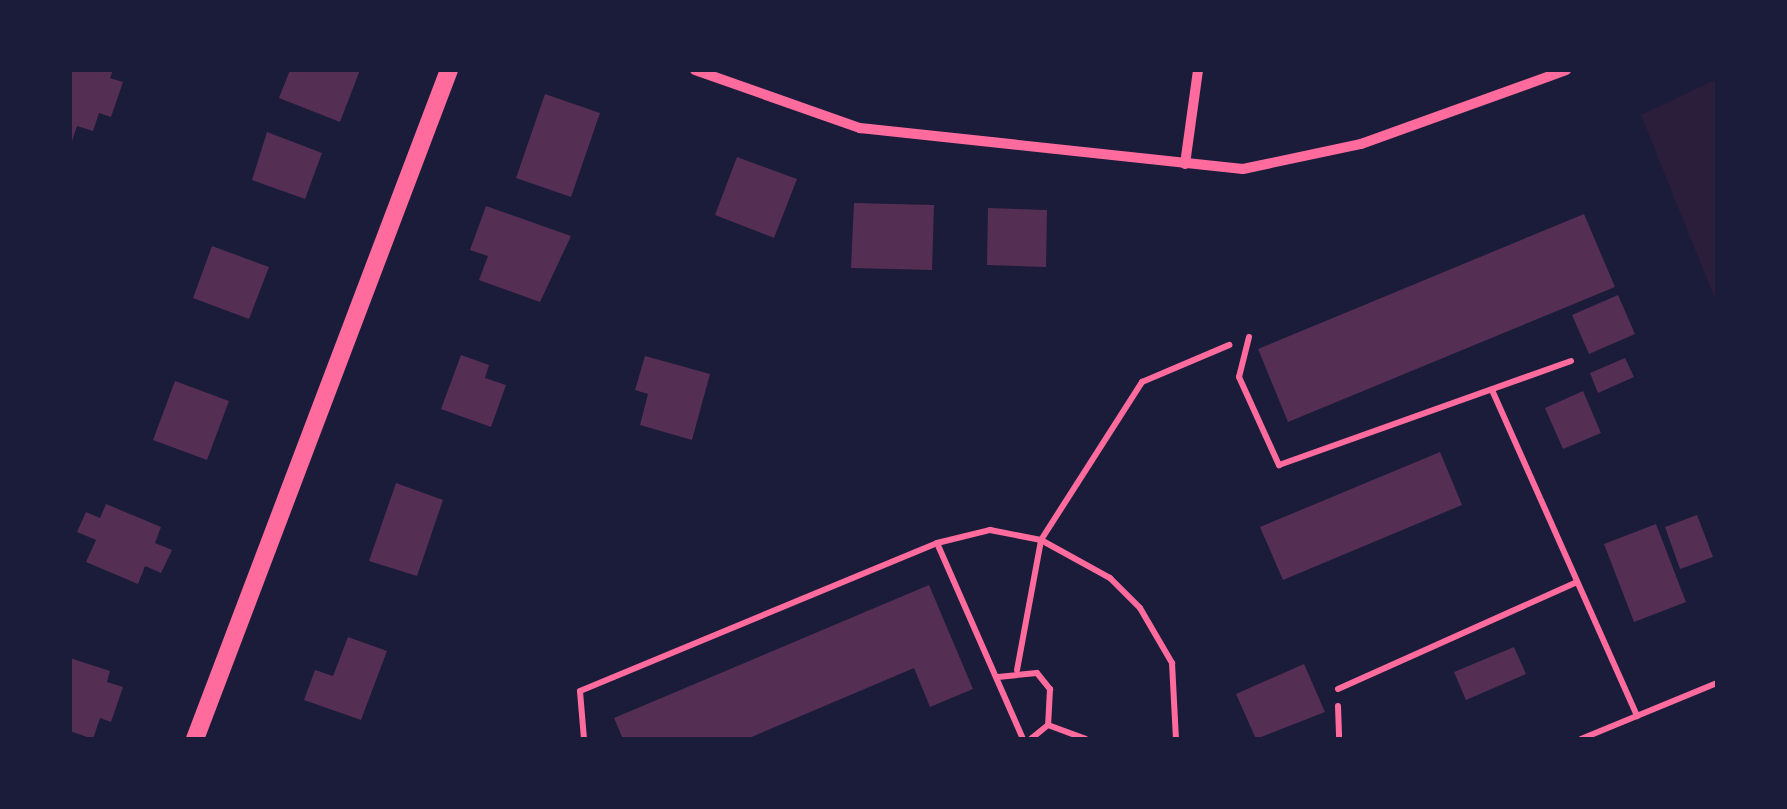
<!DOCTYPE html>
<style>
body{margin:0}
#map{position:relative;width:1787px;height:809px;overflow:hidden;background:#1b1b3a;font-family:"Fira Sans Condensed",sans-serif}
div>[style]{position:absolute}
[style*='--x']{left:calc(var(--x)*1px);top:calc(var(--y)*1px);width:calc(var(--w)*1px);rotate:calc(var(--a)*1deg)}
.green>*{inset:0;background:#2a1e3b}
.building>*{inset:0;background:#542f53}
.path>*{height:6px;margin:-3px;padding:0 3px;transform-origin:3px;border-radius:3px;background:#ff6b9d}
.service>*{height:6px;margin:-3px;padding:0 3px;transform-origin:3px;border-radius:3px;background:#ff6b9d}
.minor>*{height:10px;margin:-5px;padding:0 5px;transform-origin:5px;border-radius:5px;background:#ff6b9d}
.tertiary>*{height:18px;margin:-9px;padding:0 9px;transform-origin:9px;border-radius:9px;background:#ff6b9d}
span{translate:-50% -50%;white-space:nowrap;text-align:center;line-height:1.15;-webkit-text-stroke:8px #1b1b3a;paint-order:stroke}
.frame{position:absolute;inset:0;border:72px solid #1b1b3a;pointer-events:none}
</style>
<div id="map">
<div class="green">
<div style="clip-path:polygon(1717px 79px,1717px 304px,1641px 115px)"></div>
</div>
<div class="building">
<div style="clip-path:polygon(70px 70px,113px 70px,110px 78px,123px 82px,111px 117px,99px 113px,93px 131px,77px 126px,71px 144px)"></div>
<div style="clip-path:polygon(290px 70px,360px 70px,340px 122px,279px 98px)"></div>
<div style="clip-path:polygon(545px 94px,600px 113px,571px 197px,516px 178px)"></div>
<div style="clip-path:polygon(267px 132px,322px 153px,305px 199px,252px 180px)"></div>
<div style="clip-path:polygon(737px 157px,797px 179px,774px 238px,715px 215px)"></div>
<div style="clip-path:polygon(854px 203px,934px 205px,932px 270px,851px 268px)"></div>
<div style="clip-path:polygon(486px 206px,571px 236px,540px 302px,479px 280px,488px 256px,470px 250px)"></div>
<div style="clip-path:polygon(988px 208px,1047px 210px,1046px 267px,987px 265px)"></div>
<div style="clip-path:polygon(1584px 214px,1615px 287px,1288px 422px,1258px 349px)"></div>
<div style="clip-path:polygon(212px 246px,269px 267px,249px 319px,193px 298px)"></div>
<div style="clip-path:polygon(1618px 295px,1635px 334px,1589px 354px,1572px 315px)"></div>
<div style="clip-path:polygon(461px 355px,489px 365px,485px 378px,506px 385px,491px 427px,441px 409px)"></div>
<div style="clip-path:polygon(645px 356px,710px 374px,692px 440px,640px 425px,648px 394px,635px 390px)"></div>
<div style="clip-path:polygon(1625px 358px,1634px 377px,1598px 393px,1590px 373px)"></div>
<div style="clip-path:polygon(175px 381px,229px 401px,207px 460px,153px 440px)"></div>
<div style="clip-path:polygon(1583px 391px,1601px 433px,1563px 449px,1545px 408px)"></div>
<div style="clip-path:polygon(1440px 452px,1462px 505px,1283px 580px,1260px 527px)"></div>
<div style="clip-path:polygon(396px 483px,443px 500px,417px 576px,369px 561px)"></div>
<div style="clip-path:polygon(106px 504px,161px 527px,155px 543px,172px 550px,161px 573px,145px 566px,138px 584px,86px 562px,96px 540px,77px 532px,86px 512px,100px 518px)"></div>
<div style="clip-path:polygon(1697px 515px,1713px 557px,1680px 569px,1665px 527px)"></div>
<div style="clip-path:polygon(1656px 524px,1686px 602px,1634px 622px,1604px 544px)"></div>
<div style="clip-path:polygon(929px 585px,973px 689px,930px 707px,914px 668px,747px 739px,623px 739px,614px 718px)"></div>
<div style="clip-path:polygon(348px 637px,387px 651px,361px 720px,304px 700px,315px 670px,333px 676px)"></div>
<div style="clip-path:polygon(1514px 647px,1526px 674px,1466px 700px,1454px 672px)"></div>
<div style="clip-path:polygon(70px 658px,110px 671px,107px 682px,123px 687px,111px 722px,100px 718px,93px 739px,70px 731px)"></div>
<div style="clip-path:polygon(1304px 664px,1325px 712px,1256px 739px,1236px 694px)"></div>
</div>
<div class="path">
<div style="--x:937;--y:543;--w:214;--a:66.3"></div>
<div style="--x:1017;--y:670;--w:132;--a:-79.5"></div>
<div style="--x:1041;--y:540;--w:188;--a:-57.4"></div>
<div style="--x:1142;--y:382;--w:95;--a:-23"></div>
<div style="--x:998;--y:677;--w:39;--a:-6"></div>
<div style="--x:1037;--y:673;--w:21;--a:51"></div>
<div style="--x:1050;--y:689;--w:36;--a:93"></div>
<div style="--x:1048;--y:725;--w:22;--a:141"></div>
<div style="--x:1338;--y:706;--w:33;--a:88"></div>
<div style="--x:1048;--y:725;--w:40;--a:20.2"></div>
<div style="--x:584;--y:739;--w:48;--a:-94.8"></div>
<div style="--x:580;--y:691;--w:386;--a:-22.5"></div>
<div style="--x:937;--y:543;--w:55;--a:-13.8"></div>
<div style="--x:990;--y:530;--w:52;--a:11.1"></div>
<div style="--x:1041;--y:540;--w:79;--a:28.8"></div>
<div style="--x:1110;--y:578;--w:42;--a:45"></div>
<div style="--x:1140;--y:608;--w:64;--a:59.8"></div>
<div style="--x:1172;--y:663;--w:76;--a:87"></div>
</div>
<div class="service">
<div style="--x:1249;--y:337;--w:41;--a:104"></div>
<div style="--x:1239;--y:377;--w:97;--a:65.6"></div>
<div style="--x:1279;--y:465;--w:310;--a:-19.6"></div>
<div style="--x:1492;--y:390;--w:357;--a:66"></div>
<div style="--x:1338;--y:689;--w:262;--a:-24.1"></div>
<div style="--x:1581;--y:739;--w:147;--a:-22.4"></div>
</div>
<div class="minor">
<div style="--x:695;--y:70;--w:175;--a:19.4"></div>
<div style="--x:860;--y:128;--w:385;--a:6.1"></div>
<div style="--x:1243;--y:169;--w:121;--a:-12"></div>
<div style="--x:1361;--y:144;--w:218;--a:-19.8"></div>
<div style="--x:1185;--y:164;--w:95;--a:-82.1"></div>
</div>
<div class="tertiary">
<div style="--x:195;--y:739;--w:716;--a:-69.21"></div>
</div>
<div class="frame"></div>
</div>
